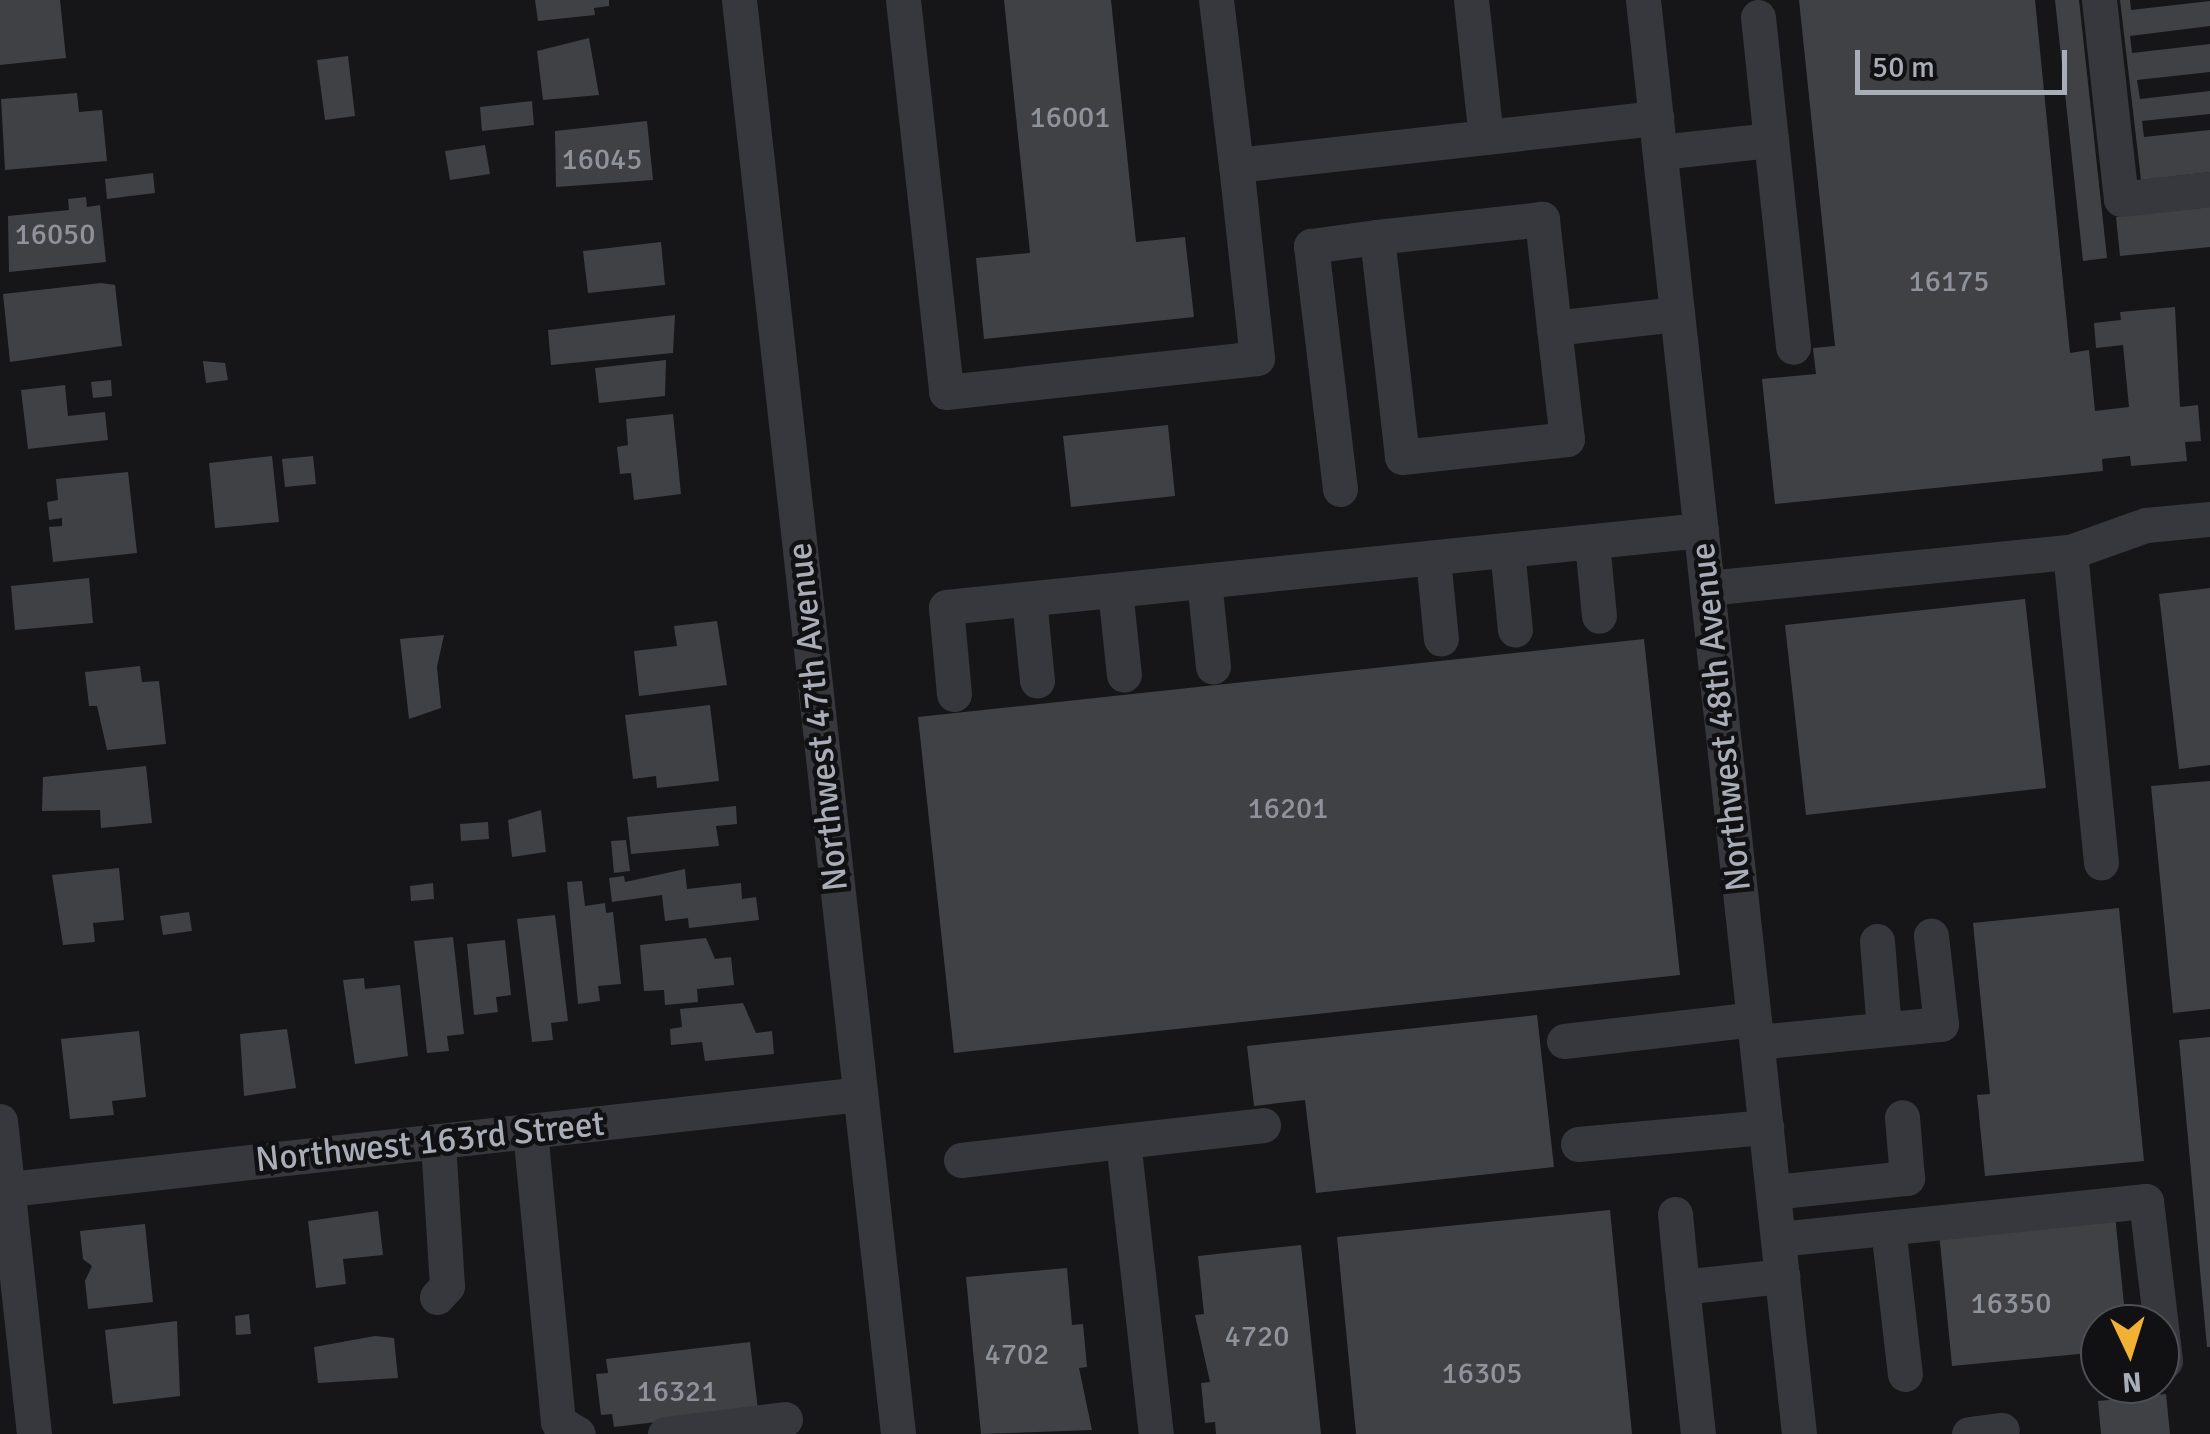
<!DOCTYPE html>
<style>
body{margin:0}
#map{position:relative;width:2210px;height:1434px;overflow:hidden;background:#161618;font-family:Signika,sans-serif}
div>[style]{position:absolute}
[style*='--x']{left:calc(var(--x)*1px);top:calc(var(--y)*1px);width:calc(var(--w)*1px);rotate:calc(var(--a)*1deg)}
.building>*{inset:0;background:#404145}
.minor>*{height:35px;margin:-17.5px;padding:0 17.5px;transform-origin:17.5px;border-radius:17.5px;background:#37383d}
span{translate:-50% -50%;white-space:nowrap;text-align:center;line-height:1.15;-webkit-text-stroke:9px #111113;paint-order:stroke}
.number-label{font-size:30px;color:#8e929b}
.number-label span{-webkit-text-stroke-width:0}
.street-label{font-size:35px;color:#a8adb8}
.north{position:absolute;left:2080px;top:1304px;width:100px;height:100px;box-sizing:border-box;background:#111113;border:2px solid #4d4f55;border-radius:50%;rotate:176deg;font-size:28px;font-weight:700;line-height:40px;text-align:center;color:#a8adb8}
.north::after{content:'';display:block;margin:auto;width:35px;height:45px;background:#f2b134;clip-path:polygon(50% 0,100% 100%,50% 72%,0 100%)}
.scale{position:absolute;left:1855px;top:50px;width:212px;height:45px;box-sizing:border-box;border:5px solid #a8adb8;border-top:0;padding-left:12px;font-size:30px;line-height:35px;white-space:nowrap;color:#a8adb8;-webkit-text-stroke:8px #111113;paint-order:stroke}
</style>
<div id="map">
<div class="building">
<div style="clip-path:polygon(0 0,60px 0,66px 58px,0 65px)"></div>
<div style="clip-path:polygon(535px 0,609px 0,609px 6px,594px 8px,595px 15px,538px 21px)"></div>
<div style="clip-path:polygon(1004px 0,1111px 0,1136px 242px,1185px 237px,1194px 317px,984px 339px,976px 258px,1030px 253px)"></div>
<div style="clip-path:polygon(1799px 0,2035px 0,2070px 353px,2089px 350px,2095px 411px,2129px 407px,2123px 345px,2096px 348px,2094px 323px,2121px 320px,2120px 312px,2175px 307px,2180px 407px,2198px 405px,2201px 441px,2185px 442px,2187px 461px,2131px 466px,2130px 456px,2102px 459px,2103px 471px,1775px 504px,1762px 379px,1816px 374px,1813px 348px,1835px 346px)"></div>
<div style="clip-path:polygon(2055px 0,2079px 0,2107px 258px,2083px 261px)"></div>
<div style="clip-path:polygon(2120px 0,2130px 0,2131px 10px,2210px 1px,2210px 26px,2130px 36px,2132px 53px,2210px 44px,2210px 72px,2137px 80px,2140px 99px,2210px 91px,2210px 114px,2142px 121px,2144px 137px,2210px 130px,2210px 172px,2141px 180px)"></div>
<div style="clip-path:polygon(589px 38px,599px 95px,543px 100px,537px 51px)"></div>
<div style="clip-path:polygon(348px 56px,355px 116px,325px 120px,317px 60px)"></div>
<div style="clip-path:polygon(77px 93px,79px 112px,102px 110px,107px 161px,5px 170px,1px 99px)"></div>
<div style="clip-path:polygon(532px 101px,534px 125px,482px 131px,480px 107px)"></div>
<div style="clip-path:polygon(647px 121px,653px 180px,556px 187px,555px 131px)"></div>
<div style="clip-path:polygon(485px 145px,490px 174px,450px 180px,445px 151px)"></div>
<div style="clip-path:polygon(153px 173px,155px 193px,107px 199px,105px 179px)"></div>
<div style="clip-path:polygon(86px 197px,87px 207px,100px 205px,106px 262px,9px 272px,8px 216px,69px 210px,68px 199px)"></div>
<div style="clip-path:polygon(2210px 207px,2210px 247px,2120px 256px,2116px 217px)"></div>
<div style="clip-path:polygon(661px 242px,665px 285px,588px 293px,583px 251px)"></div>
<div style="clip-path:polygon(101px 283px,115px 285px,122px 346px,10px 362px,3px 294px)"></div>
<div style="clip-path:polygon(675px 315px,673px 353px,551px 365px,548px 330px)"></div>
<div style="clip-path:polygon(666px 360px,665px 396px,599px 403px,595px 368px)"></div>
<div style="clip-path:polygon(203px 361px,225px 363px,228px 380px,206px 383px)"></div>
<div style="clip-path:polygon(111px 380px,112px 396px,93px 398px,91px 382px)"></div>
<div style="clip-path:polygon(65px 385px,68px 416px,105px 412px,108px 440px,28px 449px,21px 390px)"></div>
<div style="clip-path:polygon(673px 414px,681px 494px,634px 500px,631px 473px,620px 474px,617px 447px,628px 445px,626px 419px)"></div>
<div style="clip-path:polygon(1168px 425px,1175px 496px,1071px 507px,1063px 436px)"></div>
<div style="clip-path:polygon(272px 456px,279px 522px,215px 528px,209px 463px)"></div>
<div style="clip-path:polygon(313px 456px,316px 484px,285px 487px,282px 459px)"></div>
<div style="clip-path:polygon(128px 472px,137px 553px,53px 562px,49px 527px,62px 526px,62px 518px,49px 520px,47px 502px,58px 500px,56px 479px)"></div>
<div style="clip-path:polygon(89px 578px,93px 623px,15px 630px,11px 586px)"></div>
<div style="clip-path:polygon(2210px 588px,2210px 765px,2179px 769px,2159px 594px)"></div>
<div style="clip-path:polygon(2025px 599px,2046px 788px,1806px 815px,1785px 625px)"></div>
<div style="clip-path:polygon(717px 621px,727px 685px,639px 696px,634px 651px,677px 646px,674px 626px)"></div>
<div style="clip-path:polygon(444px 635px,437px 667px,441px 708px,409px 719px,400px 639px)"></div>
<div style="clip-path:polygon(1644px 639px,1680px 975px,954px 1053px,918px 717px)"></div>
<div style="clip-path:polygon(140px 666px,142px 682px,159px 681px,166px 744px,107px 750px,97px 706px,89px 706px,85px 672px)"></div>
<div style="clip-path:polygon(710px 705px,719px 781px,657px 788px,656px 776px,633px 779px,625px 715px)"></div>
<div style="clip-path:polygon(146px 766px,152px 823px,101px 828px,100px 810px,42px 811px,43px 777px)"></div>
<div style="clip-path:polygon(2210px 781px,2210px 1009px,2173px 1013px,2151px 786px)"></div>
<div style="clip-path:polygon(736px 806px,737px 824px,716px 826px,719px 846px,631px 854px,627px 817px)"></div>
<div style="clip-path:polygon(541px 810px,546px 852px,512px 857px,508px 820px)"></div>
<div style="clip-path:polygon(488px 822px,489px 839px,461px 841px,460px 824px)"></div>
<div style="clip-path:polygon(626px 840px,630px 871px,614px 873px,611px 841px)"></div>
<div style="clip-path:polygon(119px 868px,124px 920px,93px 923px,95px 942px,63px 945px,52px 875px)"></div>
<div style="clip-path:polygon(685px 869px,687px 889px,741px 883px,742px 899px,756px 897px,759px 920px,689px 928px,688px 918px,665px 921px,662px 895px,612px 902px,609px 878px,624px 876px,625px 882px)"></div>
<div style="clip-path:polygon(582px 881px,585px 906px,605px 903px,606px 913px,613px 912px,621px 984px,598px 986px,600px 1001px,578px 1004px,567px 882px)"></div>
<div style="clip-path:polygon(433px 883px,434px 899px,411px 901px,410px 886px)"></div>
<div style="clip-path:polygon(2119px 908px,2144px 1161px,1985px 1176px,1977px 1095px,1990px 1094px,1973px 923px)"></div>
<div style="clip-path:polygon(189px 912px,192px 931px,163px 935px,160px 916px)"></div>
<div style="clip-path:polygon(555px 915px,568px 1021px,551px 1023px,553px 1040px,532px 1042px,517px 919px)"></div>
<div style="clip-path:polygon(453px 937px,464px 1034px,447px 1036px,449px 1051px,427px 1053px,414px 941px)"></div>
<div style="clip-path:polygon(706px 938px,715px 959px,731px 957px,734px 985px,697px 989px,698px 1002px,665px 1005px,664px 990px,644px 991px,640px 945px)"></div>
<div style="clip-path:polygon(505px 940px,511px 995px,496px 997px,498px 1012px,474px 1015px,467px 944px)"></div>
<div style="clip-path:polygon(364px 978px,365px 989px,400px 985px,408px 1056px,355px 1064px,343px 980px)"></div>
<div style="clip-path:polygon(743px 1003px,756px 1033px,772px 1031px,774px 1054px,705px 1061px,702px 1042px,671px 1045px,670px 1029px,682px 1027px,680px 1009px)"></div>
<div style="clip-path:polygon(1537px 1015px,1554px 1167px,1316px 1193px,1305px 1100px,1254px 1106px,1247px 1046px)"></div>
<div style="clip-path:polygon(287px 1029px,296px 1088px,244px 1096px,240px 1034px)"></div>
<div style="clip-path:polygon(139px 1031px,146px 1097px,112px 1101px,114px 1115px,70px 1119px,61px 1039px)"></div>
<div style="clip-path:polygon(2210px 1037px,2210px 1347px,2207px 1347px,2179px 1040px)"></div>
<div style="clip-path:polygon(1610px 1210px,1632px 1434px,1356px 1434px,1337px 1237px)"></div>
<div style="clip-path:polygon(378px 1211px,383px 1255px,343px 1259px,346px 1284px,316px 1288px,308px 1221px)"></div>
<div style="clip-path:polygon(2115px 1215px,2126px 1324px,2100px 1324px,2100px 1352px,1952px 1366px,1939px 1232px)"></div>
<div style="clip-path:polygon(145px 1224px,153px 1302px,88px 1309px,85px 1281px,92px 1266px,83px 1259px,80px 1231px)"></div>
<div style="clip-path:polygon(1301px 1245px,1321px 1434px,1216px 1434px,1215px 1422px,1205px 1423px,1201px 1383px,1210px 1382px,1195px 1315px,1204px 1314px,1198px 1256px)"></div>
<div style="clip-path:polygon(1067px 1268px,1072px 1325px,1083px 1324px,1087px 1367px,1079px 1368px,1092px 1430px,981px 1434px,966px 1277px)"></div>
<div style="clip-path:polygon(249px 1314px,251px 1334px,236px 1335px,235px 1316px)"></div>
<div style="clip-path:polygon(177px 1321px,180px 1396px,113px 1404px,105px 1330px)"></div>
<div style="clip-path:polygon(375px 1336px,394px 1338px,398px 1378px,318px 1383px,314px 1347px)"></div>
<div style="clip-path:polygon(750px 1342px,758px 1410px,614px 1427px,612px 1414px,601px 1415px,596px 1374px,608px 1373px,606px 1359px)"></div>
<div style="clip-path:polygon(2166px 1394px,2170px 1434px,2101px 1434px,2098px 1401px)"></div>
</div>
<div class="minor">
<div style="--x:739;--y:0;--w:1443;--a:83.67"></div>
<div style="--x:903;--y:0;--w:394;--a:83.7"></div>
<div style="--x:946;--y:392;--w:313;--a:-6.2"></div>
<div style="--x:1257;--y:358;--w:194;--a:-96.2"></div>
<div style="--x:1236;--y:165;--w:423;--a:-6.4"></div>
<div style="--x:1216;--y:0;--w:166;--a:83.1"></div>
<div style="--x:1471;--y:0;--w:138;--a:83.8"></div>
<div style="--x:1643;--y:0;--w:1442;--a:83.79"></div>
<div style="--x:2099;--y:0;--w:200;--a:83.7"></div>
<div style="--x:2121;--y:199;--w:90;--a:-6.4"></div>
<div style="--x:1758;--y:17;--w:124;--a:84"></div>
<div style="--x:1660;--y:152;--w:112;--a:-6.2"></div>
<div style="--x:1771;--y:140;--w:208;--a:83.9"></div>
<div style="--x:1554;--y:328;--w:110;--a:-96.3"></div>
<div style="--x:1542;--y:219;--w:166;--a:173.8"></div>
<div style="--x:1377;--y:237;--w:221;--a:83.5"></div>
<div style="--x:1402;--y:457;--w:166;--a:-6.2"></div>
<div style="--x:1567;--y:439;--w:112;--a:-96.7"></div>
<div style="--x:1554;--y:328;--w:124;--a:-6.5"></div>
<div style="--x:1340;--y:489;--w:245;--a:-96.8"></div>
<div style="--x:1311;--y:246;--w:67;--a:-7.8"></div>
<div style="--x:1592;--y:542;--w:74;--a:84.6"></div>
<div style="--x:1507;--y:550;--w:80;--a:84.3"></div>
<div style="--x:2070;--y:552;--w:81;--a:-19.6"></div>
<div style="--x:2146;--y:525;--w:64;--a:-5.4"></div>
<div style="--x:1433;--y:558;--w:81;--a:84.4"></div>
<div style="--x:1204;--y:581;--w:86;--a:84"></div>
<div style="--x:1707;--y:588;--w:365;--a:-5.7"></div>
<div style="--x:2070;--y:552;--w:312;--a:84.3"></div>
<div style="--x:1115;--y:590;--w:85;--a:84"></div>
<div style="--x:1029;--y:599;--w:82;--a:84.4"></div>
<div style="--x:954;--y:694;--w:87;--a:-95.3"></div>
<div style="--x:946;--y:607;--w:759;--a:-5.82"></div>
<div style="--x:1877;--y:941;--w:88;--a:85.5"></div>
<div style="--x:1564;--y:1041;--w:191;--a:-6.6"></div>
<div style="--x:1757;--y:1042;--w:185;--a:-5.6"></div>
<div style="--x:1941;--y:1024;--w:89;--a:-96.5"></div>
<div style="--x:0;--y:1121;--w:315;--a:83.8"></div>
<div style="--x:530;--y:1131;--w:292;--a:84.5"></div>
<div style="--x:558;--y:1422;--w:23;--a:31"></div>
<div style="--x:1123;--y:1141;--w:141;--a:-6.5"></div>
<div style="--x:1578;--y:1144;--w:189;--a:-5.2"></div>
<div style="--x:961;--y:1160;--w:163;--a:-6.7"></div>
<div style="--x:1123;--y:1141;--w:295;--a:83.6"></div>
<div style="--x:0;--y:1190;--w:865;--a:-6.37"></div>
<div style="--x:1773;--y:1192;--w:135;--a:-6"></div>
<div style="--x:1907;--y:1178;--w:61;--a:-94.7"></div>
<div style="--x:1675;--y:1214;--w:73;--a:84.5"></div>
<div style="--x:1888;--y:1228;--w:147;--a:83.4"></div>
<div style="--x:1778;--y:1239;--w:370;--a:-5.9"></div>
<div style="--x:2146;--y:1201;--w:161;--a:83.2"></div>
<div style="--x:437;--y:1297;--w:15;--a:-48"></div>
<div style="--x:447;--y:1286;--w:145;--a:-93.6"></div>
<div style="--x:665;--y:1434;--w:121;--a:-7.1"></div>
<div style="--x:1698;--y:1434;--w:148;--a:-96.2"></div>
<div style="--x:1682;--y:1287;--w:101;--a:-6.3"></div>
<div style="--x:1969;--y:1434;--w:33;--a:-7"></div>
</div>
<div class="number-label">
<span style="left:1070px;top:118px">16001</span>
<span style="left:602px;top:160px">16045</span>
<span style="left:55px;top:235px">16050</span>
<span style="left:1949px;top:282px">16175</span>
<span style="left:1288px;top:809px">16201</span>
<span style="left:2011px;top:1304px">16350</span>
<span style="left:1257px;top:1337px">4720</span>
<span style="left:1017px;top:1355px">4702</span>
<span style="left:1482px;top:1374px">16305</span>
<span style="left:677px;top:1392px">16321</span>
</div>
<div class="street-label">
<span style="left:818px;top:717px;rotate:-96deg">Northwest 47th Avenue</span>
<span style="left:1721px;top:717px;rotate:-96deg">Northwest 48th Avenue</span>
<span style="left:430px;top:1142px;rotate:-6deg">Northwest 163rd Street</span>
</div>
<div class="north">N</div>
<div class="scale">50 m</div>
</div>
